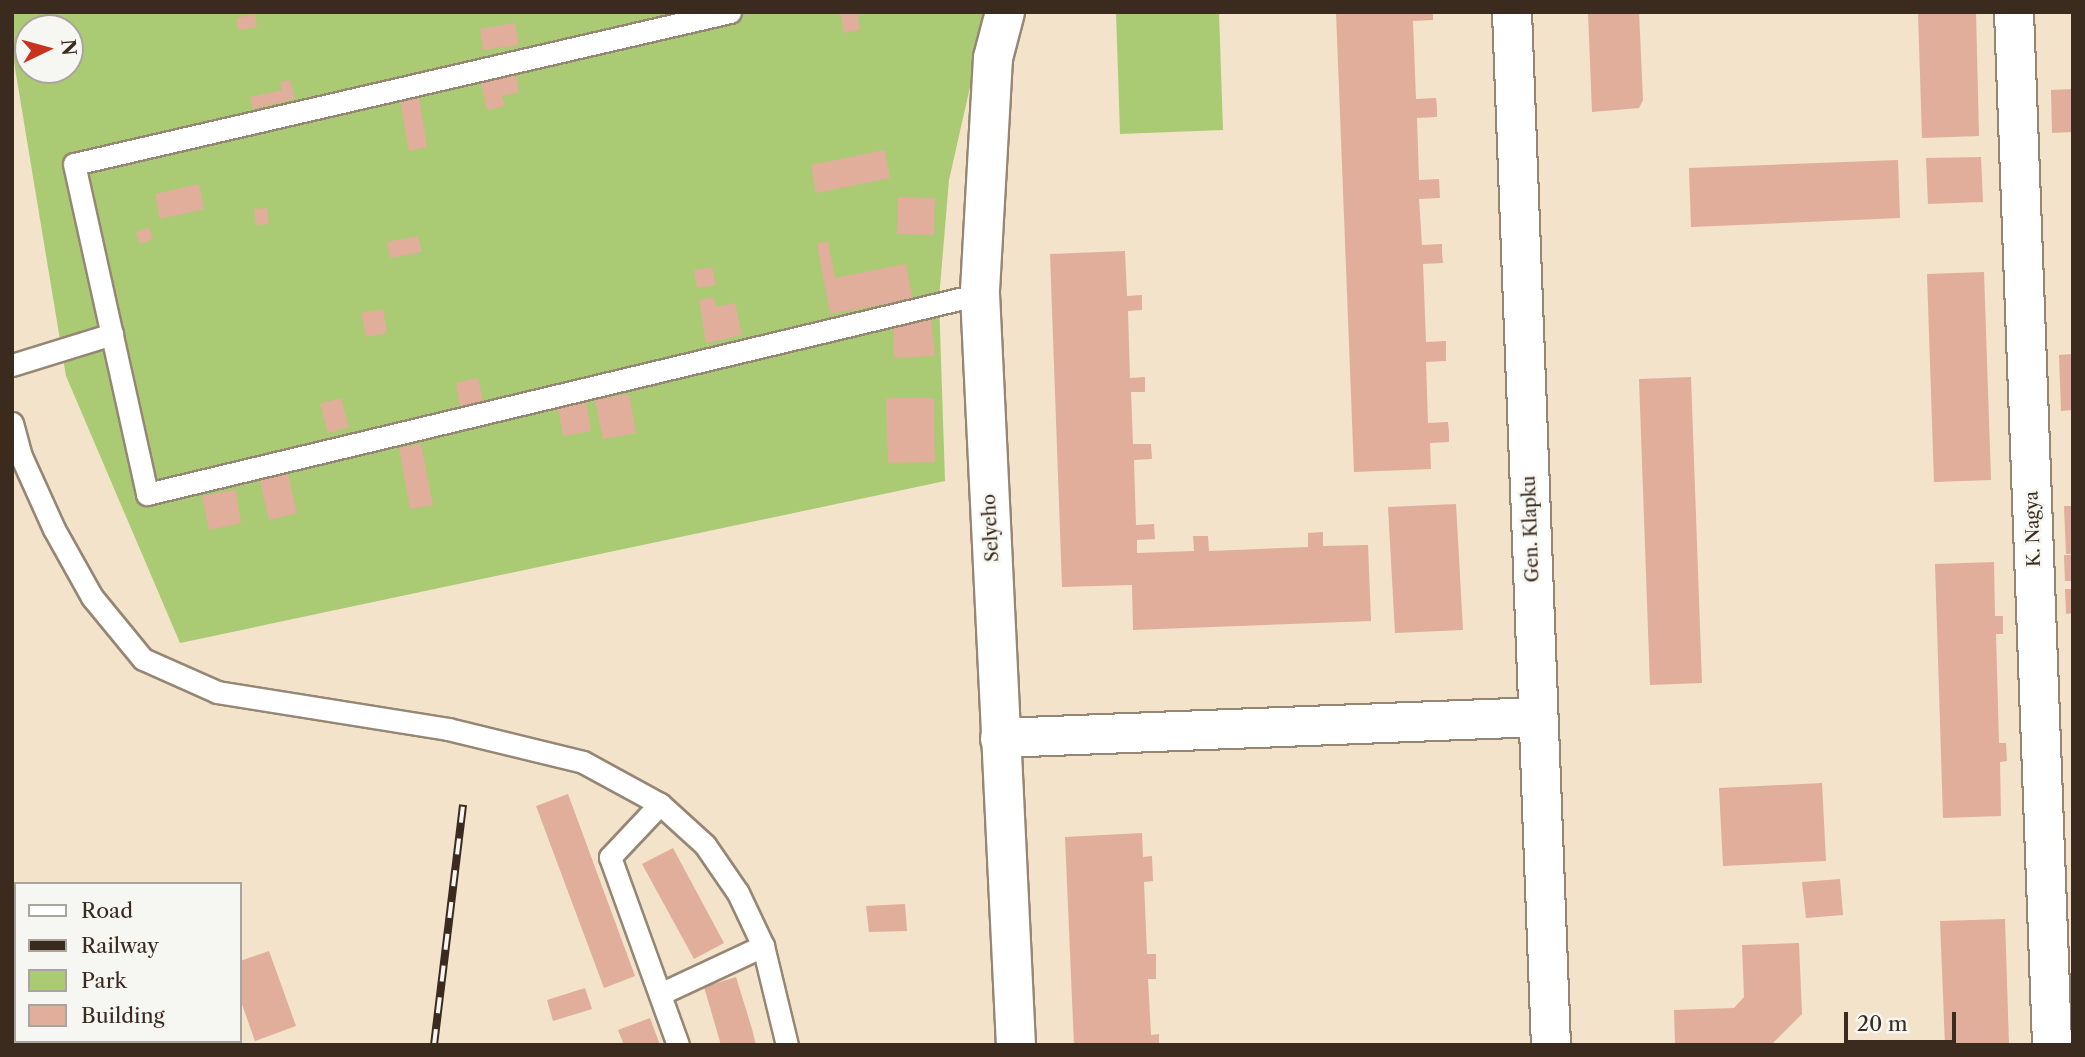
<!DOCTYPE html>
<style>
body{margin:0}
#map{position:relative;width:2085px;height:1057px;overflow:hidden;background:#f2e3ca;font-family:"Libre Caslon Text",serif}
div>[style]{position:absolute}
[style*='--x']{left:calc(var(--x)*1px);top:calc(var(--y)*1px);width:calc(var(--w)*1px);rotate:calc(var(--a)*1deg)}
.green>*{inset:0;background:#aacb73}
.building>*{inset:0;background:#e0ae9a}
.roads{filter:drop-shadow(2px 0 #968674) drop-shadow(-2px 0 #968674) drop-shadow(0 2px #968674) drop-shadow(0 -2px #968674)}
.service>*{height:21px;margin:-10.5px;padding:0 10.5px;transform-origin:10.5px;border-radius:10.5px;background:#fff}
.minor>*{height:38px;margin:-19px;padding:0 19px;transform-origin:19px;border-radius:19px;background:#fff}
.rail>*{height:8px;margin-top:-4px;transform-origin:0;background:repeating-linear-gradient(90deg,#f6f6f2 0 16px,#3b2a1e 0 32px);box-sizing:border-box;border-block:2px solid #3b2a1e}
span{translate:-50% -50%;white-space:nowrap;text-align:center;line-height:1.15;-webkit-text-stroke:5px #f6f6f2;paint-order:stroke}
.street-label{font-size:18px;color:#3b2a1e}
.frame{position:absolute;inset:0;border:14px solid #3b2a1e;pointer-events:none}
.legend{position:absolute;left:14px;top:882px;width:228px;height:161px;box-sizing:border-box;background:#f6f6f2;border:2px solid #aba49d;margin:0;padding:9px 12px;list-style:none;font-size:21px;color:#3b2a1e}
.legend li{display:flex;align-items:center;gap:14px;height:35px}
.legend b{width:35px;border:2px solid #aba49d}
.north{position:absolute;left:14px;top:14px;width:70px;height:70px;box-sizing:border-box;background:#f6f6f2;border:2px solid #aba49d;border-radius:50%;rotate:85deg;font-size:19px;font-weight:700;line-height:28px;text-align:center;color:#3b2a1e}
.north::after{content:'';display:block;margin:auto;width:24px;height:32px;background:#c8321e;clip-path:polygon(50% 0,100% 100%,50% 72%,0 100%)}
.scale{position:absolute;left:1844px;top:1012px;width:112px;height:32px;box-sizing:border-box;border:4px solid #3b2a1e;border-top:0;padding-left:9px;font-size:21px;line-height:24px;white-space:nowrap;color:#3b2a1e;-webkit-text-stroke:5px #f6f6f2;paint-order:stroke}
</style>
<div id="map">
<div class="green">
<div style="clip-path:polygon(evenodd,12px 12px,987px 12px,949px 180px,939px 299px,945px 481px,180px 643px,66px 376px,12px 50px,12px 12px,28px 28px,70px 28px,70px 70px,28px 70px,28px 28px)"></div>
<div style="clip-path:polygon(1116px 12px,1219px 12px,1223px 130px,1120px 134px)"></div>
</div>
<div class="building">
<div style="clip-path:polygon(840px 12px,857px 12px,860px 30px,844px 33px)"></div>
<div style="clip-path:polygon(1336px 12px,1433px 12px,1433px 20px,1413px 21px,1416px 99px,1436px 98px,1437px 108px,1437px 117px,1417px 118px,1419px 180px,1439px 179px,1440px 198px,1419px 199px,1422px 245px,1442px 244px,1442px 253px,1443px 263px,1423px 264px,1426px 342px,1446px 341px,1446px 361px,1426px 362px,1428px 423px,1448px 422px,1449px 432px,1449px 442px,1430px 443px,1431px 469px,1354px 472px)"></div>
<div style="clip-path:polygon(1588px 12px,1639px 12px,1643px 100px,1639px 108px,1592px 112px)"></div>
<div style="clip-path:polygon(1918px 12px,1976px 12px,1979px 136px,1922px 138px)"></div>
<div style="clip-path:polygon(255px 14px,257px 27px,238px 30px,236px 18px)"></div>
<div style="clip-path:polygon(515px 23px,519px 45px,483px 50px,480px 29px)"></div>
<div style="clip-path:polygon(516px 75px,519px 92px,502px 96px,505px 106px,487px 110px,481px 83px)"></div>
<div style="clip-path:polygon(290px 80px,295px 99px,253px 109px,250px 97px,282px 90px,280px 82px)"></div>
<div style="clip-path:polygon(2073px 89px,2073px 132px,2052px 133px,2051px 90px)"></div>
<div style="clip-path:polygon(419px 97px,427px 147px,409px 151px,400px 100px)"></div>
<div style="clip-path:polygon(885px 150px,890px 178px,816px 193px,811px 165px)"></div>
<div style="clip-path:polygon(1981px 157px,1983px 202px,1928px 204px,1926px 158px)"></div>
<div style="clip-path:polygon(1898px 160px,1900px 218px,1691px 227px,1689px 168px)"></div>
<div style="clip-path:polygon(199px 184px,204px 209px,160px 219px,155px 194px)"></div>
<div style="clip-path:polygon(898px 197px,935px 198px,934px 235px,897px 234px)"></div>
<div style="clip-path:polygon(267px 208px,269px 224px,256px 225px,254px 209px)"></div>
<div style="clip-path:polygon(149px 227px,153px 239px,140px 244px,136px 232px)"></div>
<div style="clip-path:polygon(418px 236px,422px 252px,390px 258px,387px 242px)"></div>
<div style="clip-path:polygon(828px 241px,835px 278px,906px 264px,913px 299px,830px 314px,817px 244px)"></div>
<div style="clip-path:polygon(1125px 251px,1127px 296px,1142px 295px,1142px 310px,1128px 311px,1130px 378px,1145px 377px,1145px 392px,1131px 392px,1133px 444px,1151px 444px,1152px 459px,1134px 460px,1136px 525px,1154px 524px,1155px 539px,1137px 540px,1137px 553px,1194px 551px,1193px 536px,1208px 536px,1209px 551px,1308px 547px,1308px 533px,1323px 532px,1323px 546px,1368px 545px,1371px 621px,1133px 630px,1132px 585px,1062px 587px,1050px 254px)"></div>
<div style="clip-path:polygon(712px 267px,716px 285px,697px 288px,694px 270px)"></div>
<div style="clip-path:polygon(1984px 272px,1991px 480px,1934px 482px,1927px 274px)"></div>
<div style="clip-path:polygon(714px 297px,716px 307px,735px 303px,742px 335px,706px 343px,699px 300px)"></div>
<div style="clip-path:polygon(383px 309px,387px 333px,366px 337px,361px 313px)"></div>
<div style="clip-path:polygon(931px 319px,935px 356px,894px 358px,893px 326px)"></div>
<div style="clip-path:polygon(2073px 354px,2073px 410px,2061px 411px,2059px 355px)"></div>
<div style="clip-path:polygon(1691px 377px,1702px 683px,1650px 685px,1639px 379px)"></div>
<div style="clip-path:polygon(478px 378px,483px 401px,460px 406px,456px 383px)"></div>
<div style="clip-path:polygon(629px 394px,636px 433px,603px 439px,595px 400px)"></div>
<div style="clip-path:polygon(341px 398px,349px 427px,328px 433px,320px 404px)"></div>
<div style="clip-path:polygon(886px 398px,934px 398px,935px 462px,888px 463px)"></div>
<div style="clip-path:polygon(586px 402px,591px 431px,563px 436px,558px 408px)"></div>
<div style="clip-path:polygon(421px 444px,433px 505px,410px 509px,399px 448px)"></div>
<div style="clip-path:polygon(288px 474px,297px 513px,269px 520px,260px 481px)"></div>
<div style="clip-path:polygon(236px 490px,241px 523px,209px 530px,202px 496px)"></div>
<div style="clip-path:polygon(1456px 504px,1463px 630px,1395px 633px,1388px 507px)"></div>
<div style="clip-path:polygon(2064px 506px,2073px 506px,2073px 554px,2066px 554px)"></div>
<div style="clip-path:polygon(2064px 555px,2073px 555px,2073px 581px,2065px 581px)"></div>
<div style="clip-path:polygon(1994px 562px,1995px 616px,2003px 616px,2003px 634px,1996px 634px,1999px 743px,2006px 743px,2007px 761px,2000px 762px,2001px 816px,1943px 818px,1935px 564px)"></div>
<div style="clip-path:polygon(2065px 589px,2073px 589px,2073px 613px,2066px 614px)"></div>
<div style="clip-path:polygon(1822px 783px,1826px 861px,1723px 866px,1719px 788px)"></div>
<div style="clip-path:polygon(568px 794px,635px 976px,604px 988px,536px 806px)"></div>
<div style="clip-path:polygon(1142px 833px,1143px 857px,1152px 856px,1153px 881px,1144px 882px,1147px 954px,1156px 954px,1156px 979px,1148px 979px,1151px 1035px,1159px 1034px,1159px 1045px,1074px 1045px,1065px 837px)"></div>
<div style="clip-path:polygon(673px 848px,724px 943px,694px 959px,642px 864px)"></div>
<div style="clip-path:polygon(1840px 879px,1843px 915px,1806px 918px,1802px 882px)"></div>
<div style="clip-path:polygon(905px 904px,907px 931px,869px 932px,866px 906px)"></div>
<div style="clip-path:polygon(2005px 919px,2009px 1045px,1945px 1045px,1940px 921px)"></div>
<div style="clip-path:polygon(1799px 943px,1802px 1014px,1771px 1045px,1675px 1045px,1674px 1010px,1734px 1008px,1744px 997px,1742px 945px)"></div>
<div style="clip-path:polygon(269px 951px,296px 1026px,255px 1041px,240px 999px,240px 961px)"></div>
<div style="clip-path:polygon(736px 977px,752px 1029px,756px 1045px,721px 1045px,704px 987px)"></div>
<div style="clip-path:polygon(585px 988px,592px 1009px,553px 1021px,547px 1000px)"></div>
<div style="clip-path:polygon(650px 1018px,660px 1045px,624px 1045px,618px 1030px)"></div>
<div style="clip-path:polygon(98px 1041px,173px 1041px,175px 1045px,99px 1045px)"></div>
</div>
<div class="roads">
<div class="service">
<div style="--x:730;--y:12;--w:673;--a:166.95"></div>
<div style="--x:74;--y:164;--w:338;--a:77.5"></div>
<div style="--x:147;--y:494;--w:857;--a:-13.5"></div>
<div style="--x:12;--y:365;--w:105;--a:-17.2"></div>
<div style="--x:12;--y:423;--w:34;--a:75"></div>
<div style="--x:21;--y:456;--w:80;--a:65.7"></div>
<div style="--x:54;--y:529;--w:78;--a:60.8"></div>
<div style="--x:92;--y:597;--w:80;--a:50.6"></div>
<div style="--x:143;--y:659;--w:81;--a:24"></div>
<div style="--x:217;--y:692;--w:234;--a:9.1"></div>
<div style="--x:448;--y:729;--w:139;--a:13.7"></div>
<div style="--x:583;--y:762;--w:88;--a:28.6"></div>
<div style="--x:660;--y:804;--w:61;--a:42.3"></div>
<div style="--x:705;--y:845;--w:58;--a:55.5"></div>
<div style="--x:738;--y:893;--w:59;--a:64.7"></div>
<div style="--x:763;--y:946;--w:102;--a:76.4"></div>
<div style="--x:660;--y:804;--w:73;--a:133.3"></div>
<div style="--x:610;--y:857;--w:200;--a:70.1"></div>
<div style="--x:660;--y:994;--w:114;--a:-25"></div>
</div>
<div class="minor">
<div style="--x:1005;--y:12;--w:48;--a:104.6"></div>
<div style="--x:993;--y:58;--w:236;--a:93.2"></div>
<div style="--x:980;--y:294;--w:752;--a:87.26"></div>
<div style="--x:1512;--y:12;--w:1034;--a:87.84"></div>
<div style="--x:2014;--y:12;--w:1034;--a:87.89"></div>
<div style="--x:1000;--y:738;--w:539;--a:-2.23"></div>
</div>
</div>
<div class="rail">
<div style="--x:12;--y:950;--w:9;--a:63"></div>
<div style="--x:49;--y:1041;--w:4;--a:76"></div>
<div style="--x:230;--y:1041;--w:4;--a:76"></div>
<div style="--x:434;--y:1045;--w:242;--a:-83.1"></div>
</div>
<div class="street-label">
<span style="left:991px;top:528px;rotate:-93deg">Selyeho</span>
<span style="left:1531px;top:529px;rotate:-92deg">Gen. Klapku</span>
<span style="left:2033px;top:529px;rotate:-92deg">K. Nagya</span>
</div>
<div class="frame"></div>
<ul class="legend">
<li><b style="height:9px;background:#fff"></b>Road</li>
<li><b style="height:9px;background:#3b2a1e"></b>Railway</li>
<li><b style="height:19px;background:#aacb73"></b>Park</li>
<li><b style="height:19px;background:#e0ae9a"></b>Building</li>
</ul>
<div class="north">N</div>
<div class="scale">20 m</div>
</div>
